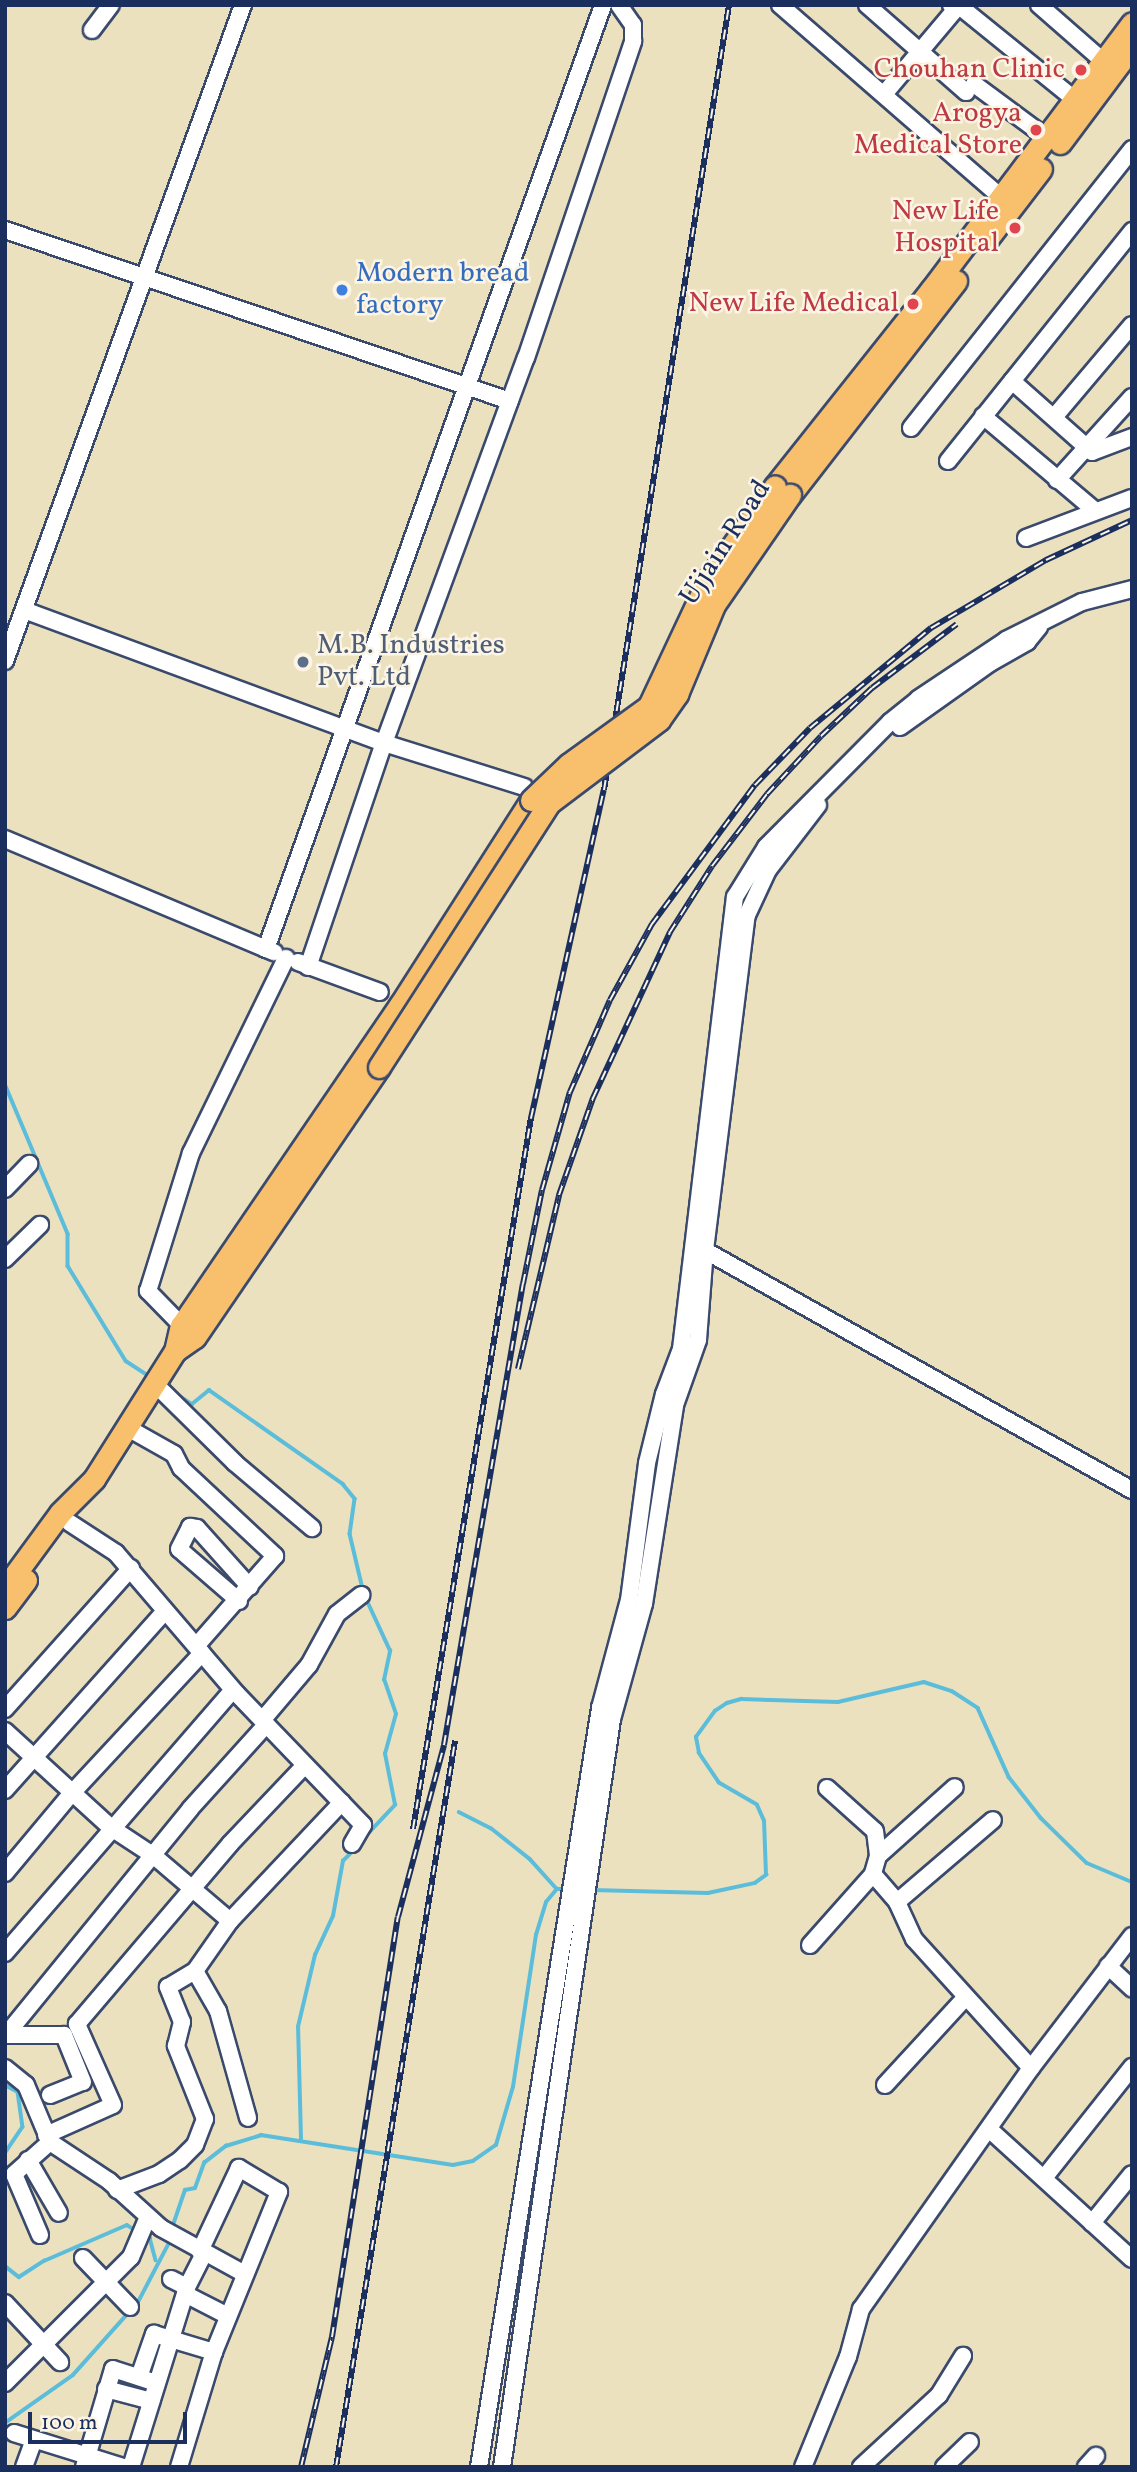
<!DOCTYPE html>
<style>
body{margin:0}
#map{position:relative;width:1137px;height:2472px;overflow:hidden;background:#ece1bf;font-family:Vollkorn,serif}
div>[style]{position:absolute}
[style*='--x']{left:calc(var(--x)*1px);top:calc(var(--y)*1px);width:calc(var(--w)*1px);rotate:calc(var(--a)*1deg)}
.stream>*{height:3.5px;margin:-1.75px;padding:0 1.75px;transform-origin:1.75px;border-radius:1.75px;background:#5cbdda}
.roads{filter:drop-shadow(2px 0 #3a4a6d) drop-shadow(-2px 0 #3a4a6d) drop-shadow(0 2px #3a4a6d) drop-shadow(0 -2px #3a4a6d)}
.minor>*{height:16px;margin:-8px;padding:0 8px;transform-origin:8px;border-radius:8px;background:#fff}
.major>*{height:21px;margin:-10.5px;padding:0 10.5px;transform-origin:10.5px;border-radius:10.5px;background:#f8bf6c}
.rail>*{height:6px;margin-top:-3px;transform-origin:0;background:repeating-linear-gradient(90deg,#fcf5e5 0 10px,#1b2f5e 0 20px);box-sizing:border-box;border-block:2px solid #1b2f5e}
.bridges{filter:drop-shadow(2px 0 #3a4a6d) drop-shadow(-2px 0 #3a4a6d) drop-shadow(0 2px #3a4a6d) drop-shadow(0 -2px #3a4a6d)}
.major-bridge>*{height:21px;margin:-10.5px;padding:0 10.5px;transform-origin:10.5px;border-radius:10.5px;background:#f8bf6c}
.dots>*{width:19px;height:19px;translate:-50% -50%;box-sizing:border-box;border:4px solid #fcf5e5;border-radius:50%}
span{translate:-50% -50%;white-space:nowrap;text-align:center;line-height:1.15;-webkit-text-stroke:5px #fcf5e5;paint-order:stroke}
.health-label{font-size:28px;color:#be3a42}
.right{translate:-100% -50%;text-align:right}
.shop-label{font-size:28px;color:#366cbe}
.left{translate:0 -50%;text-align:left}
.street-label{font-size:28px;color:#1b2f5e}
.service-label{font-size:28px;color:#4e5e75}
.frame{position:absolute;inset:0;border:7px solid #1b2f5e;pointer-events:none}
.scale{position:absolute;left:28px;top:2412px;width:159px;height:32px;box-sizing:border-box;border:4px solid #1b2f5e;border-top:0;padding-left:9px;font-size:21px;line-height:24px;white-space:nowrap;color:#1b2f5e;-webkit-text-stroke:5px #fcf5e5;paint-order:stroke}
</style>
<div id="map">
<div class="stream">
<div style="--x:5;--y:1084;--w:163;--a:67.2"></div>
<div style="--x:68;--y:1234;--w:32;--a:90"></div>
<div style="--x:68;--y:1266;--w:111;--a:58.6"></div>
<div style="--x:126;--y:1361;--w:30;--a:33"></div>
<div style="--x:172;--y:1391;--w:24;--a:33"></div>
<div style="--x:192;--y:1404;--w:22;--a:-39"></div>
<div style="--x:209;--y:1390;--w:164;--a:35"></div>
<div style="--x:343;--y:1484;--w:19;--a:51"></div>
<div style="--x:355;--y:1499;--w:35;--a:98"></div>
<div style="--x:350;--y:1534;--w:57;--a:76.7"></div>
<div style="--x:459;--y:1812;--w:36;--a:27"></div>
<div style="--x:491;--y:1828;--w:50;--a:38.5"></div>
<div style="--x:530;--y:1859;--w:40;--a:48"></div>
<div style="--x:363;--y:1839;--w:47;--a:-46.7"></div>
<div style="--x:395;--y:1805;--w:52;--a:-101.1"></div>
<div style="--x:385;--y:1754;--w:41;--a:-74.6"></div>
<div style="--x:396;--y:1714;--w:36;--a:-109"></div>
<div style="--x:384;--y:1680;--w:30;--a:-78"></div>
<div style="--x:390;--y:1651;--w:60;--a:-114.8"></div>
<div style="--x:592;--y:1890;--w:116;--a:1.5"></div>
<div style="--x:708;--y:1893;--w:48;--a:-12"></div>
<div style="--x:755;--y:1883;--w:14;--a:-36"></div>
<div style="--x:766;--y:1875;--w:54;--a:-92.1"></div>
<div style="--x:764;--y:1821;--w:17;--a:-114"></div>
<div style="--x:757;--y:1805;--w:44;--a:-149.9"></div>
<div style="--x:719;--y:1783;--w:36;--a:-124"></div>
<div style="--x:699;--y:1753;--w:16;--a:-101"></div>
<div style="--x:696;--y:1737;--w:32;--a:-54"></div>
<div style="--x:715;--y:1711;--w:14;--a:-34"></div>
<div style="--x:727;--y:1703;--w:15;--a:-16"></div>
<div style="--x:741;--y:1699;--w:97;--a:1.8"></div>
<div style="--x:838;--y:1702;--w:88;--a:-13.1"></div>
<div style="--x:924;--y:1682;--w:29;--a:18"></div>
<div style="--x:952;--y:1691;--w:31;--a:33"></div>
<div style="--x:978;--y:1708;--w:76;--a:65.8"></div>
<div style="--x:1009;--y:1777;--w:52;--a:52"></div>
<div style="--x:1041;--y:1818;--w:64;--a:44.4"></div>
<div style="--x:1087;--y:1863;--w:49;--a:22.9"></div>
<div style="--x:5;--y:2085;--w:15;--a:28"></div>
<div style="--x:18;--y:2092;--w:35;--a:82"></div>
<div style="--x:23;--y:2127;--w:32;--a:124"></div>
<div style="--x:301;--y:2139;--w:112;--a:-91.5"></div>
<div style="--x:298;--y:2027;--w:74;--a:-76.7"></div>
<div style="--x:315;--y:1955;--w:43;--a:-65.2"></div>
<div style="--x:333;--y:1916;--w:56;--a:-79.7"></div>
<div style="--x:343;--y:1861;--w:16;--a:-45"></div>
<div style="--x:5;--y:2222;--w:5;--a:90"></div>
<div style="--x:172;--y:2228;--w:40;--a:-71.1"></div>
<div style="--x:185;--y:2190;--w:10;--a:-11"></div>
<div style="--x:195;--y:2188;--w:27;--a:-70"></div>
<div style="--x:204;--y:2163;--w:28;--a:-38"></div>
<div style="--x:226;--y:2146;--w:37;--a:-17"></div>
<div style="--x:261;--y:2135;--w:194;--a:8.9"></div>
<div style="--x:453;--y:2165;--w:20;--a:-11"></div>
<div style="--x:473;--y:2161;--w:28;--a:-35"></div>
<div style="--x:496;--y:2145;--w:60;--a:-73.7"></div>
<div style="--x:513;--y:2087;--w:154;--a:-81.4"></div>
<div style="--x:536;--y:1935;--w:34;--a:-73"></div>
<div style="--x:546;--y:1902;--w:17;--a:-50"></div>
<div style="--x:557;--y:1889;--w:10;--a:0"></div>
<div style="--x:144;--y:2235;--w:7;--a:27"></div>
<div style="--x:150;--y:2238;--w:23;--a:75"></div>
<div style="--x:5;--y:2266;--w:18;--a:38"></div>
<div style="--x:19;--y:2277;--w:30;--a:-33"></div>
<div style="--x:44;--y:2261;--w:90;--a:-23.4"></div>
<div style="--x:127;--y:2225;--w:12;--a:31"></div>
<div style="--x:136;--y:2306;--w:76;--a:-62.4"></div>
<div style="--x:5;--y:2423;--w:83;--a:-35.2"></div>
<div style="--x:73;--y:2375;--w:86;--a:-48.3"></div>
</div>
<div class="roads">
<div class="minor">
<div style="--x:780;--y:5;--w:293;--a:41"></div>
<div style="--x:867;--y:5;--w:132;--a:41.3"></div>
<div style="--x:951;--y:5;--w:13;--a:18"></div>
<div style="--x:963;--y:9;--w:143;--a:39"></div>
<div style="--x:1039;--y:5;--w:85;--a:41.2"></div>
<div style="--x:92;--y:30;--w:31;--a:-53"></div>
<div style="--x:974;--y:84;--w:89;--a:36.4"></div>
<div style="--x:885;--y:93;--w:115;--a:-49.9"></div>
<div style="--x:5;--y:230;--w:533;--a:18.71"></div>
<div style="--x:1012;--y:381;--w:107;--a:41.6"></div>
<div style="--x:1092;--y:452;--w:43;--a:-20.6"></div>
<div style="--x:983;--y:416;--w:144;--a:40.2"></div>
<div style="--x:1055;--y:416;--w:119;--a:-49.8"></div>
<div style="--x:911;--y:428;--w:356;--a:-51.6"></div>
<div style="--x:948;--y:461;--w:295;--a:-51.3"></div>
<div style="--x:1057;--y:480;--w:112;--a:-47.9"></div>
<div style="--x:1026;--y:538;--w:113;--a:-20.7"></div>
<div style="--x:24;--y:610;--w:384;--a:20.3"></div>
<div style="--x:384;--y:743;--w:147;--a:17.4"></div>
<div style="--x:5;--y:661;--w:698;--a:-70.06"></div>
<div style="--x:900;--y:727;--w:110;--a:-35.4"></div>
<div style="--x:990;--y:663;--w:43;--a:-29.6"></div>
<div style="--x:1027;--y:642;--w:19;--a:-51"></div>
<div style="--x:5;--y:839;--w:292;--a:22.8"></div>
<div style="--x:266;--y:949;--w:1002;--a:-70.35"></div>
<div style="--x:298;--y:962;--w:87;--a:20.1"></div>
<div style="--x:308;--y:967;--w:237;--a:-71.3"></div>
<div style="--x:384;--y:743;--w:410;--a:-69.8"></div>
<div style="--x:526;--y:358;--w:335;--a:-71.3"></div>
<div style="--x:633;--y:41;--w:16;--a:-90"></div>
<div style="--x:633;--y:25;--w:24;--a:-125"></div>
<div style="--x:5;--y:1189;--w:35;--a:-46"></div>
<div style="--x:697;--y:1246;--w:499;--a:29.3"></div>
<div style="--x:5;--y:1259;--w:49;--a:-44.2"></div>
<div style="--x:189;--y:1333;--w:59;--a:-134.3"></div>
<div style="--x:148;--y:1291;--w:145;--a:-72.7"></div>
<div style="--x:191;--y:1153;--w:217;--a:-64"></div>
<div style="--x:154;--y:1383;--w:114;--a:44.6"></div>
<div style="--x:235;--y:1463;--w:101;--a:40.2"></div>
<div style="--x:126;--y:1427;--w:55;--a:29.4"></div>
<div style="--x:174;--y:1454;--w:16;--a:63"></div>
<div style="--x:181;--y:1468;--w:129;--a:43.1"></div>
<div style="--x:275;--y:1556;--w:118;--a:131.2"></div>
<div style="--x:70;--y:1523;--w:55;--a:33.1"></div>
<div style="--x:116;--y:1553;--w:186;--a:49.4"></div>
<div style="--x:237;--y:1694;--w:182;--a:46.1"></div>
<div style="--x:363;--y:1825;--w:22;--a:120"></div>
<div style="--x:239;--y:1601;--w:79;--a:-139.1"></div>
<div style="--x:179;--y:1549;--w:25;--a:-63"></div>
<div style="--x:190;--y:1527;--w:7;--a:8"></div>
<div style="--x:197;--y:1528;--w:79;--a:48.1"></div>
<div style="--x:5;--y:1709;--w:189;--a:-48.2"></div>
<div style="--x:264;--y:1718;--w:70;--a:-49.7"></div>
<div style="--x:309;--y:1665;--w:58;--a:-61.2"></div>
<div style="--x:337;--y:1614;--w:31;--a:-38"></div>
<div style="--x:5;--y:1731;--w:142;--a:42.4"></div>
<div style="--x:110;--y:1827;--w:53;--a:33.4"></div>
<div style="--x:154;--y:1856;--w:100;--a:40.5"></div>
<div style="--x:827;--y:1788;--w:64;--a:41.9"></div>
<div style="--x:875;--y:1831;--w:25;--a:83"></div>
<div style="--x:878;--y:1856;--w:19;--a:106"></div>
<div style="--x:873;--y:1874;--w:37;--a:49"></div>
<div style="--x:897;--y:1902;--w:41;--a:65.3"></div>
<div style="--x:914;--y:1939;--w:174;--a:47.8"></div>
<div style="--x:5;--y:1790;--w:239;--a:-48.2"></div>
<div style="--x:878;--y:1856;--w:103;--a:-41.9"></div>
<div style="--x:5;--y:1873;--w:104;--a:-50.1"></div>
<div style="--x:72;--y:1793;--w:191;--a:-47.1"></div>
<div style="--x:897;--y:1902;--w:126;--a:-40.5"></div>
<div style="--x:810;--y:1945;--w:95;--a:-48.4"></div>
<div style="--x:5;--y:1953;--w:348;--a:-49.1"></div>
<div style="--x:1108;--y:1966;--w:33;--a:43"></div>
<div style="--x:195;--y:1971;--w:46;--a:60.1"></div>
<div style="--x:218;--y:2011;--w:111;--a:74.3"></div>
<div style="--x:5;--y:2068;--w:27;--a:39"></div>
<div style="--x:26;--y:2085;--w:62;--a:67.2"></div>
<div style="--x:50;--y:2142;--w:71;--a:33.5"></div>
<div style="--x:109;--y:2181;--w:70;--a:42.1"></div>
<div style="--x:161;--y:2228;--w:94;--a:28.8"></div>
<div style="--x:885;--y:2085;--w:118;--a:-47.4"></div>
<div style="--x:50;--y:2095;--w:35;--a:-22"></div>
<div style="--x:83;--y:2082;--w:51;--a:-112"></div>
<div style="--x:64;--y:2035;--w:58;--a:180"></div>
<div style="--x:6;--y:2035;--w:291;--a:-50.8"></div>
<div style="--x:190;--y:1809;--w:113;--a:-47.9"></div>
<div style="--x:989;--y:2129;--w:193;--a:42.3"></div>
<div style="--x:46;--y:2135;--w:73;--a:-24.1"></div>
<div style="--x:113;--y:2105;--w:89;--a:-114"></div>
<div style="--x:77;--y:2024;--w:236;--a:-49.6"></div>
<div style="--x:230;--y:1844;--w:108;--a:-46.5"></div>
<div style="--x:28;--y:2160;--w:61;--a:59.7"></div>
<div style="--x:1044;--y:2178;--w:142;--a:-51.6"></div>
<div style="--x:117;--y:2190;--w:45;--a:-20.9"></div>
<div style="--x:159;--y:2174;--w:25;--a:-34"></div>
<div style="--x:180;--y:2160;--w:21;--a:-45"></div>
<div style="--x:195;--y:2145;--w:28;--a:-69"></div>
<div style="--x:205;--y:2119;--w:79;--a:-111.7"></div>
<div style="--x:176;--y:2046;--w:25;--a:-76"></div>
<div style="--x:182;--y:2022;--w:38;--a:-112"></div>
<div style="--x:168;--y:1987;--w:31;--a:-31"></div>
<div style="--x:195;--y:1971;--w:61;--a:-55"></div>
<div style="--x:230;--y:1921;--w:163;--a:-46.7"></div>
<div style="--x:1092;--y:2223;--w:63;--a:-50.8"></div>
<div style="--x:40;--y:2235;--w:66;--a:-113.1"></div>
<div style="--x:14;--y:2174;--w:48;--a:-41.6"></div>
<div style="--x:83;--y:2258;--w:68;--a:46.2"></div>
<div style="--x:171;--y:2279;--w:18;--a:27"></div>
<div style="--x:185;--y:2294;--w:48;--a:27.1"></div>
<div style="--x:5;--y:2303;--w:81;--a:47"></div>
<div style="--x:139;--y:2377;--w:46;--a:-70.8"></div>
<div style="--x:154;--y:2334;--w:63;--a:16.7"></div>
<div style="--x:5;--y:2383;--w:178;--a:-45"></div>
<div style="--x:131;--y:2257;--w:43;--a:-67"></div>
<div style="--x:106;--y:2389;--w:47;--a:14.9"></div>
<div style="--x:14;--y:2433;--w:114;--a:17.3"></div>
<div style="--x:24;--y:2467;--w:29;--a:-70"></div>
<div style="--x:84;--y:2467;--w:102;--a:-73.5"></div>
<div style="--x:113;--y:2369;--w:45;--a:18"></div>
<div style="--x:131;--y:2467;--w:189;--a:-72.7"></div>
<div style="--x:187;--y:2287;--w:38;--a:-63"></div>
<div style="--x:179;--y:2467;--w:120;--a:-73.1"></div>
<div style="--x:214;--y:2352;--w:173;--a:-67.9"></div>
<div style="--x:279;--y:2192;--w:47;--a:-149"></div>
<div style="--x:239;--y:2168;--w:92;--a:115.2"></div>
<div style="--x:479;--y:2467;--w:769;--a:-80.94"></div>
<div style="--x:600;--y:1708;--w:112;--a:-75"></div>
<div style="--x:629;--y:1600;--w:138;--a:-82.5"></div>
<div style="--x:647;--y:1463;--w:71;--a:-76.2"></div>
<div style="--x:664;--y:1394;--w:48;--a:-69.3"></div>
<div style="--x:681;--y:1349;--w:455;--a:-83.2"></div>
<div style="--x:735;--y:897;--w:59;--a:-58.2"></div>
<div style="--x:766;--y:847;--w:176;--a:-45.2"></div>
<div style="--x:890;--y:722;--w:36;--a:-39"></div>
<div style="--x:918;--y:699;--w:106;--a:-33.8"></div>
<div style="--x:1006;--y:640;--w:85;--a:-26.6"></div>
<div style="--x:1082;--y:602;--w:52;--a:-14.6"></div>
<div style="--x:502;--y:2467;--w:756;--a:-81.63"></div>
<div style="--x:612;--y:1719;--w:119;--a:-74.5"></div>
<div style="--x:644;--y:1604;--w:201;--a:-81.1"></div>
<div style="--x:675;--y:1405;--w:69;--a:-70.5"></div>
<div style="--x:698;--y:1340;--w:90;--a:-85.6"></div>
<div style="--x:705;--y:1250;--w:338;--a:-82.9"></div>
<div style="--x:747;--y:915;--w:50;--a:-65"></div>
<div style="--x:768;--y:870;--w:82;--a:-52.4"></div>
<div style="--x:803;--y:2467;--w:119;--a:-67.8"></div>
<div style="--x:848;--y:2357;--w:50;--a:-74.8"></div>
<div style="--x:861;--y:2309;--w:295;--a:-54.8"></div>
<div style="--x:1031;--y:2068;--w:166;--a:-52.6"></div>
<div style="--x:861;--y:2467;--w:106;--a:-42.7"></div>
<div style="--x:939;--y:2395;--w:46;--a:-58.4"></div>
<div style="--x:944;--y:2467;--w:36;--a:-44"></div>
<div style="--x:1086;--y:2467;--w:15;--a:-48"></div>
</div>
<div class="major">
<div style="--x:1060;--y:143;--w:119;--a:-53.2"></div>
<div style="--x:988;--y:238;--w:87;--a:-52.5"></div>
<div style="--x:775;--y:486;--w:251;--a:-51.5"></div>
<div style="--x:931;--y:290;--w:334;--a:-53"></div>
<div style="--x:790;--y:495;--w:271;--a:-52.2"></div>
<div style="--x:175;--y:1351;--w:24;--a:-35"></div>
<div style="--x:195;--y:1337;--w:327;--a:-55.7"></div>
<div style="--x:5;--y:1588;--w:93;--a:-53.7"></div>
<div style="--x:60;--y:1513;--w:48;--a:-45"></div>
<div style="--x:94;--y:1479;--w:151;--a:-57.7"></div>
<div style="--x:175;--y:1351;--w:26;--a:-77"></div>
<div style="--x:181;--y:1326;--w:389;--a:-55.7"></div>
<div style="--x:400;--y:1005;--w:243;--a:-57.4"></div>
<div style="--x:5;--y:1608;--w:35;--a:-53"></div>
</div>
</div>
<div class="rail">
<div style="--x:518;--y:1369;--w:179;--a:-76.7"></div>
<div style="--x:559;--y:1195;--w:103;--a:-70.7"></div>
<div style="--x:593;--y:1098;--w:183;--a:-65.1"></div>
<div style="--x:670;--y:932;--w:78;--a:-57.5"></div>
<div style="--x:712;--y:866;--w:91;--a:-52.6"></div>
<div style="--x:767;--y:794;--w:79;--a:-47"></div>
<div style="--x:821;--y:736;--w:70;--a:-43.3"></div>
<div style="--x:872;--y:688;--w:106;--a:-37"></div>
<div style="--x:413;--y:1829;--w:721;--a:-80.58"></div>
<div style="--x:531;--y:1118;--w:336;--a:-77.5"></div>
<div style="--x:604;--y:790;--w:795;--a:-80.95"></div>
<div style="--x:301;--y:2467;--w:134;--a:-76.6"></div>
<div style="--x:332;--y:2337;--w:425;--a:-81.1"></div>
<div style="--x:398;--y:1917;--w:178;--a:-75"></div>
<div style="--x:444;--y:1745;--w:468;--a:-80.3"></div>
<div style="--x:523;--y:1284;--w:96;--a:-78.6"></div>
<div style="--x:542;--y:1190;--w:102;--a:-74.1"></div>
<div style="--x:570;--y:1092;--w:100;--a:-66.5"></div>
<div style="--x:610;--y:1000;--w:87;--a:-61.1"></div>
<div style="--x:652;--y:924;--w:173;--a:-53.5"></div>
<div style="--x:755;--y:785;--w:79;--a:-46"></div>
<div style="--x:810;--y:728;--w:157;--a:-39.6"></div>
<div style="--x:931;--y:628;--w:134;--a:-30.6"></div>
<div style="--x:1046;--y:560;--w:95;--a:-24.9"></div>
<div style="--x:336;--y:2467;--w:736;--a:-80.69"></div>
</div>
<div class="bridges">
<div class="major-bridge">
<div style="--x:531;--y:800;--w:52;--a:-43.5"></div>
<div style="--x:569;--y:764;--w:99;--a:-35.9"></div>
<div style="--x:649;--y:706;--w:139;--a:-64.9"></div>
<div style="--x:708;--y:580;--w:115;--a:-54.5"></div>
<div style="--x:379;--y:1067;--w:314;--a:-57.2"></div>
<div style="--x:549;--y:803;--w:138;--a:-37"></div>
<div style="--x:659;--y:720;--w:32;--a:-55"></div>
<div style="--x:677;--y:694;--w:96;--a:-67.4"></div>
<div style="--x:714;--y:605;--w:134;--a:-55.4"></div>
</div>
</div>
<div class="dots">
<div style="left:1081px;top:70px;background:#e0444e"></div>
<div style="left:1036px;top:130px;background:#e0444e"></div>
<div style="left:1015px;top:228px;background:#e0444e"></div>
<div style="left:342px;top:290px;background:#3f7fe0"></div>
<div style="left:913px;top:304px;background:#e0444e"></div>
<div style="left:303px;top:662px;background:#5c6f8a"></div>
</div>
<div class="health-label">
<span class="right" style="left:1065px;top:70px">Chouhan Clinic</span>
<span class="right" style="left:1022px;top:130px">Arogya<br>Medical Store</span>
<span class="right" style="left:999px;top:228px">New Life<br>Hospital</span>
<span class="right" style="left:899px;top:304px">New Life Medical</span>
</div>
<div class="shop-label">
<span class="left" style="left:356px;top:290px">Modern bread<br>factory</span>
</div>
<div class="street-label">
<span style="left:726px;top:543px;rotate:-57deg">Ujjain Road</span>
</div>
<div class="service-label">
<span class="left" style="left:317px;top:662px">M.B. Industries<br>Pvt. Ltd</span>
</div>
<div class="frame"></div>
<div class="scale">100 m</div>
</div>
